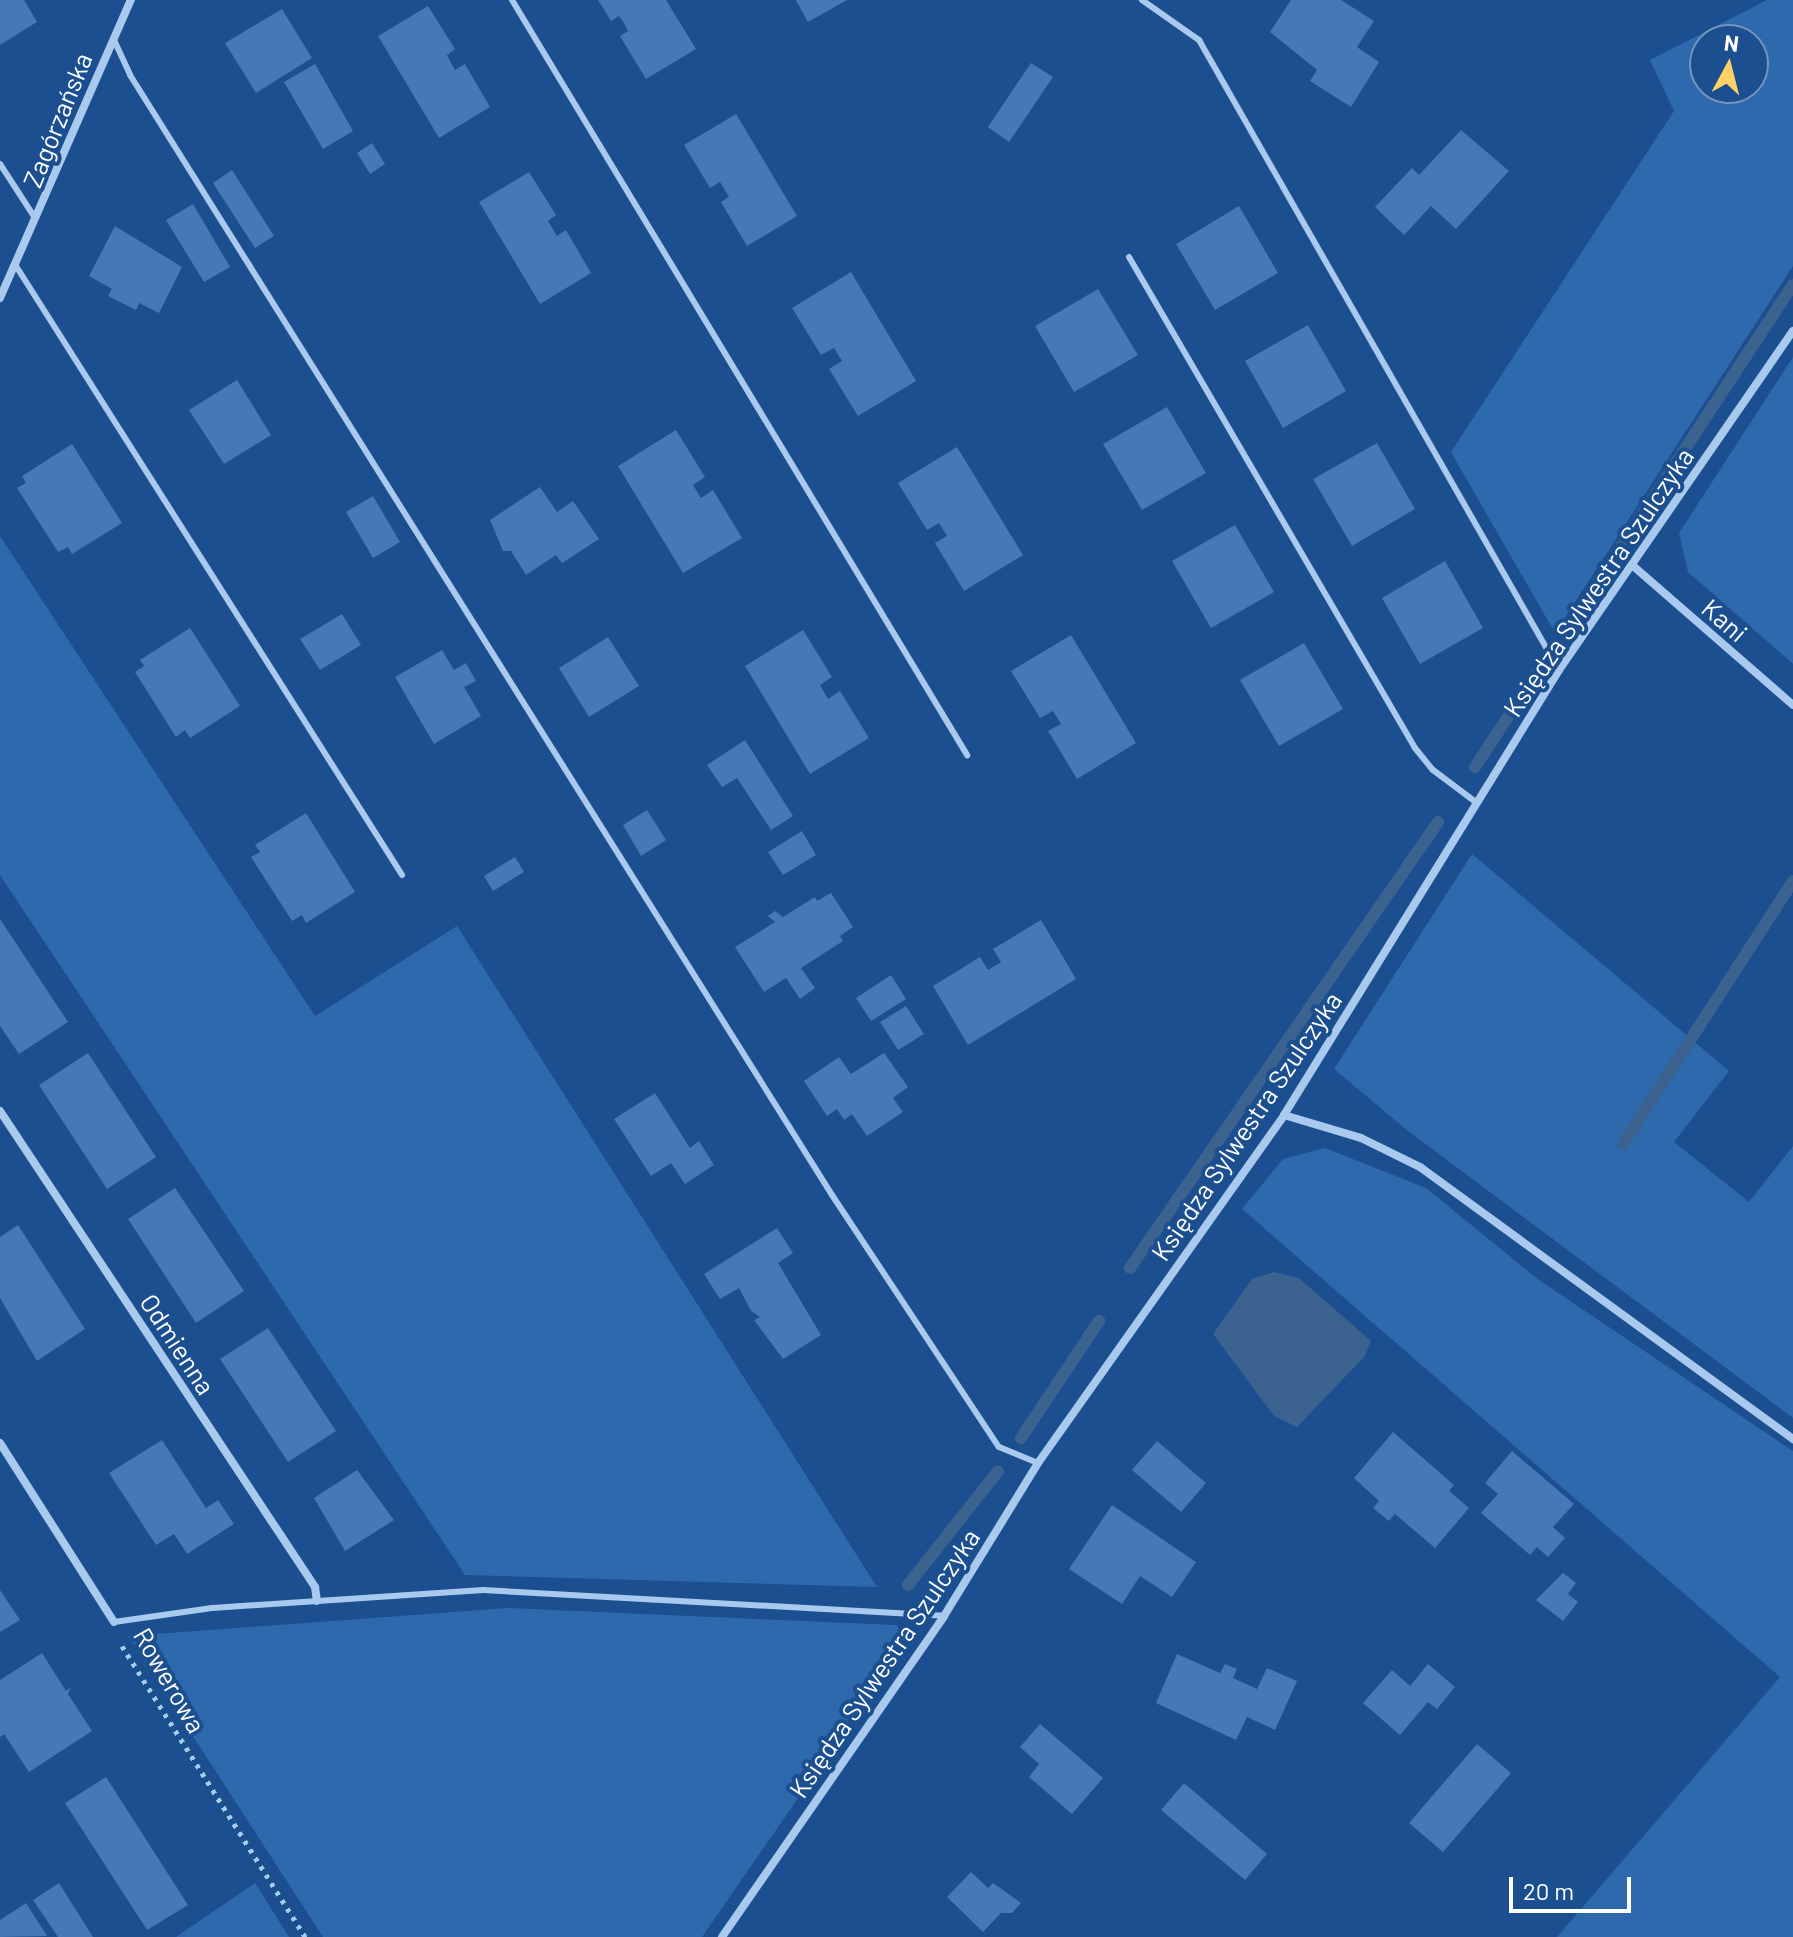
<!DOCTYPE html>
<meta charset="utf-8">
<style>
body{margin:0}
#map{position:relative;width:1793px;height:1937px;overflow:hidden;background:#1b4f8f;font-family:Barlow,sans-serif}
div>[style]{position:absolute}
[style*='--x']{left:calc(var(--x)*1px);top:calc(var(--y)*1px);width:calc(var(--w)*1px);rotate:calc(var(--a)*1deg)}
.green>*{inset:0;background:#2e69ad}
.water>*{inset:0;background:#3c6290}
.stream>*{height:12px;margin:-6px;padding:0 6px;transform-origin:6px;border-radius:6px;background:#3c6290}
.building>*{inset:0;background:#4478b7}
.path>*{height:5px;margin-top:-2.5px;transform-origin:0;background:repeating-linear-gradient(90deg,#a9c9ee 0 4px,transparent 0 10px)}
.lane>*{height:6px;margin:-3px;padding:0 3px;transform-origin:3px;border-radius:3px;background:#a9c9ee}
.street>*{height:8px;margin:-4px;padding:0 4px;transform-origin:4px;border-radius:4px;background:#a9c9ee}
span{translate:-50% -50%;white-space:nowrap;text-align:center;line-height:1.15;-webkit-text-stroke:8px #1b4f8f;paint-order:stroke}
.street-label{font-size:26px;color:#fff}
.north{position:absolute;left:1689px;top:24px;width:80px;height:80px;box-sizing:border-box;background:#1b4f8f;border:2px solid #7695bc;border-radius:50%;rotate:7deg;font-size:22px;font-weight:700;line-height:32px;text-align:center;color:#fff}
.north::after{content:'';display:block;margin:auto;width:28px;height:36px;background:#ffd166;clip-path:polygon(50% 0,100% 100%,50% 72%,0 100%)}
.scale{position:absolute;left:1509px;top:1877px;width:122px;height:36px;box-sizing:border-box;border:4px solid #fff;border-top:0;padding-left:10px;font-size:24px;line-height:28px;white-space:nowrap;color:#fff;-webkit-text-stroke:6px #1b4f8f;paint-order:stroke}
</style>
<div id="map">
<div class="green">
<div style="clip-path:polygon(evenodd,1767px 0,1793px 0,1793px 266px,1555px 633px,1451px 452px,1674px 111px,1650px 60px,1767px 0,1705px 40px,1753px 40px,1753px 88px,1705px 88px,1705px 40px)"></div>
<div style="clip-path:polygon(1793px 357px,1793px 664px,1688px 572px,1679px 533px)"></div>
<div style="clip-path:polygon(0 536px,315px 1016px,457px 926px,877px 1587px,465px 1575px,0 875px)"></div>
<div style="clip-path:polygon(1472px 854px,1729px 1071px,1674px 1142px,1749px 1202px,1793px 1146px,1793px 1418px,1408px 1131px,1334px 1069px)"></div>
<div style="clip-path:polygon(1325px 1148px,1426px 1188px,1539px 1280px,1793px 1451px,1793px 1937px,1557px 1937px,1780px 1677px,1242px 1209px,1283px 1159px)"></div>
<div style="clip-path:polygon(508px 1608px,896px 1625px,908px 1639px,702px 1937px,323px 1937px,128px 1636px)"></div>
<div style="clip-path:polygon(255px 1883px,289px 1937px,175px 1937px,176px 1937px)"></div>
</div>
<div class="water">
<div style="clip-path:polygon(1274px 1272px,1299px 1278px,1371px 1341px,1365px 1356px,1297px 1427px,1274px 1416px,1213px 1334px,1252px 1279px)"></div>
</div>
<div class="stream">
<div style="--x:1566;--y:630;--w:413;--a:-56.7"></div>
<div style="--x:1475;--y:767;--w:118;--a:-56.7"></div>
<div style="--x:1623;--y:1144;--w:313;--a:-57.1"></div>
<div style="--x:1130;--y:1268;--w:542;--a:-55.37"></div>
<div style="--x:1021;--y:1438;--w:141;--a:-56.3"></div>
<div style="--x:908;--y:1585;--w:145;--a:-51.7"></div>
</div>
<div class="building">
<div style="clip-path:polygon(0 0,24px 0,37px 22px,0 45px)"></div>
<div style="clip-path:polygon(598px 0,666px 0,696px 49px,646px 79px,620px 36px,628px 31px,624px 23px,619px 16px,611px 21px)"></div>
<div style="clip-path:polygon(796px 0,847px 0,808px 22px)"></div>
<div style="clip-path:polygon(1291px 0,1341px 0,1374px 21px,1357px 47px,1379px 62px,1351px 107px,1310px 81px,1317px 70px,1270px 32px)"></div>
<div style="clip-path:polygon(428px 6px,455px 49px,447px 55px,451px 63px,455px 70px,465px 64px,490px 107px,439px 138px,378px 36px)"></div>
<div style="clip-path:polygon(282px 9px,312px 58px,256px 93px,225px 43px)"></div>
<div style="clip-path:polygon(1031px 63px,1053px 77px,1009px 142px,988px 127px)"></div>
<div style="clip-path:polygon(315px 64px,353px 131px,323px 149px,284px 82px)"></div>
<div style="clip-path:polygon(736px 114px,797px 216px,747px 246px,721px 202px,729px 197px,720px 182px,710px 188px,684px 145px)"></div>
<div style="clip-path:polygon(1461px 130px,1509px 171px,1456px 229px,1431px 206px,1404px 235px,1375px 207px,1412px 168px,1419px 175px)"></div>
<div style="clip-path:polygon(372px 143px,385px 164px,370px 174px,357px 153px)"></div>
<div style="clip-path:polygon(232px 170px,274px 236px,255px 248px,213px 183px)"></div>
<div style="clip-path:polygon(529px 172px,556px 215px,548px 221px,557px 236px,566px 230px,591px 273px,540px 304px,479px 202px)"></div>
<div style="clip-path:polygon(193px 204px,230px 267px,204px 282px,166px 220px)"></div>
<div style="clip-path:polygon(1239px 206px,1278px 273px,1215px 310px,1176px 244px)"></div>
<div style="clip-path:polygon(115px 226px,182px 267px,159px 313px,139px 303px,136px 310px,108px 296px,112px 289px,89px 276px)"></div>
<div style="clip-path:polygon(851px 272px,916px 381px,858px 416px,829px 369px,842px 361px,834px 348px,821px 355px,792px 308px)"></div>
<div style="clip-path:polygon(1098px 289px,1138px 355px,1074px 392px,1035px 326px)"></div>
<div style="clip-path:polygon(1308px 325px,1346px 391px,1283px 428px,1245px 361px)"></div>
<div style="clip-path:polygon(237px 380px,271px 435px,224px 464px,189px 410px)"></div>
<div style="clip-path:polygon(1167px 407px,1206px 473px,1142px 510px,1103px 444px)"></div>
<div style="clip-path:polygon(676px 430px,705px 477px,693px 485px,701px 498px,713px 490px,742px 538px,683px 573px,618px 466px)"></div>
<div style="clip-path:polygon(1377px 443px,1415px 509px,1352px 546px,1313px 479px)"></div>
<div style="clip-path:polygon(72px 444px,122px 523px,72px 554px,68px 547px,58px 552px,17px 488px,26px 483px,22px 476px)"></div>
<div style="clip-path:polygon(957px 447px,1023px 555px,964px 591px,935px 543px,947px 536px,939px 523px,927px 530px,898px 483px)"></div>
<div style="clip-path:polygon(540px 487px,557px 512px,573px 501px,599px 539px,562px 563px,556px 555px,526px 575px,511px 551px,503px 551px,490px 520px)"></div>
<div style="clip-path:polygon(373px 496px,400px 542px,373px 558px,346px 512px)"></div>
<div style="clip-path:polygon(1235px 525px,1274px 592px,1211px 628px,1172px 561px)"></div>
<div style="clip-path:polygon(1445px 561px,1483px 628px,1420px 664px,1382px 598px)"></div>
<div style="clip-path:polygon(342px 614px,361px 645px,320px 670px,300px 639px)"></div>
<div style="clip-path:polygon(190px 628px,240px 706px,190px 738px,185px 730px,176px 737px,135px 672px,144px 666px,140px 660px)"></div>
<div style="clip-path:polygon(803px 630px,832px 677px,820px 685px,828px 699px,840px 691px,869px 738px,810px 774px,745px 666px)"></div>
<div style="clip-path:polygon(1071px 635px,1136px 743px,1077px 779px,1048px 731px,1061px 724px,1053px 711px,1040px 718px,1011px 671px)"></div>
<div style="clip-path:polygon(608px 637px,639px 686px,589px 717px,559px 668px)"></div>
<div style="clip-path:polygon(1304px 643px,1343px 709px,1279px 746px,1240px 680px)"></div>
<div style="clip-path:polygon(442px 650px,454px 670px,466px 663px,476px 681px,464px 687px,481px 716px,434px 744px,395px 677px)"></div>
<div style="clip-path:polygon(745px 740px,793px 816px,771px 830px,737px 778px,722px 787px,707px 765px)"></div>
<div style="clip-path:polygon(647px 810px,666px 840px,641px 856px,623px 825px)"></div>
<div style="clip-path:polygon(306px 813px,355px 892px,306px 923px,302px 915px,292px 921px,251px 857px,260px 852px,255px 845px)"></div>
<div style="clip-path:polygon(802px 831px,816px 855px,783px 875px,768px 852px)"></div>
<div style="clip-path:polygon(515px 857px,524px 872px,493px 891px,484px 876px)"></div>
<div style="clip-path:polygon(831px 893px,853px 927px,840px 936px,843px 941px,801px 968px,815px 988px,800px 999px,786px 978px,764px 992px,735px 947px,775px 922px,768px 916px,775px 911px,783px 917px,815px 897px,817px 901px)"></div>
<div style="clip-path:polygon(0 919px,68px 1022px,19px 1054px,0 1026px)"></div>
<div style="clip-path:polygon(1041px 920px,1076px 979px,968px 1045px,933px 986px,980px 957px,988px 970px,1001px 962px,993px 949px)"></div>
<div style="clip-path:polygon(891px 975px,906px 999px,871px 1021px,856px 998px)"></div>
<div style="clip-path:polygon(906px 1006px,924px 1034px,898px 1050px,880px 1022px)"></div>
<div style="clip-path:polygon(88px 1053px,156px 1157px,107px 1189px,39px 1085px)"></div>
<div style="clip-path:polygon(884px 1053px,908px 1087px,893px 1098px,903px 1112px,867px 1136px,852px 1114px,844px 1120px,837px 1109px,827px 1116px,804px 1081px,839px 1057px,851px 1074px)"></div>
<div style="clip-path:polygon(655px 1093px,690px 1148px,699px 1141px,714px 1165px,685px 1184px,671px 1163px,651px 1176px,614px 1119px)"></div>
<div style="clip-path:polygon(175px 1188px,244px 1291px,196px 1323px,128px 1219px)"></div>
<div style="clip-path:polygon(18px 1225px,85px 1329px,37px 1361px,0 1298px,0 1237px)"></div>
<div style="clip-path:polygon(777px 1228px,793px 1253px,778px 1263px,821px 1335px,783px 1359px,754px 1320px,760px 1317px,751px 1311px,739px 1288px,720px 1299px,704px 1274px)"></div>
<div style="clip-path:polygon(268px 1328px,336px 1431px,288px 1462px,220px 1359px)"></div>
<div style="clip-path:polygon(1393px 1432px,1454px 1485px,1449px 1491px,1469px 1508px,1435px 1548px,1395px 1514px,1389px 1521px,1373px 1508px,1379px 1501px,1354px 1478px)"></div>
<div style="clip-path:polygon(162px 1440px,206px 1508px,218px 1500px,234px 1524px,187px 1554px,174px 1534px,156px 1545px,109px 1473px)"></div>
<div style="clip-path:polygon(1157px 1441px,1206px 1483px,1181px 1512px,1132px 1470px)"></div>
<div style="clip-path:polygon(1512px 1451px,1574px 1504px,1553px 1527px,1565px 1538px,1548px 1557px,1537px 1547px,1530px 1555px,1481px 1513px,1498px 1494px,1485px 1483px)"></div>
<div style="clip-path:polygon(357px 1470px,394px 1520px,345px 1551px,314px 1498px)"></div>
<div style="clip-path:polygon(1112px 1505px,1196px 1562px,1172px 1597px,1140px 1576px,1122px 1604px,1069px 1569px)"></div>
<div style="clip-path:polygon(1563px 1573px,1576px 1583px,1568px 1594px,1578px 1602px,1563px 1621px,1536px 1600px)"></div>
<div style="clip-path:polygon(0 1590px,20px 1620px,0 1632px)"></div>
<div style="clip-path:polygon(42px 1653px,66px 1691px,71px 1687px,68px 1694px,92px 1731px,29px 1772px,4px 1734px,0 1737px,0 1680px)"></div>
<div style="clip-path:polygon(1177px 1654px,1220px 1673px,1225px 1664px,1237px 1669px,1233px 1678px,1257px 1689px,1267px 1668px,1297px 1681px,1275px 1730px,1247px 1717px,1236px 1740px,1156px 1703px)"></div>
<div style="clip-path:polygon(1428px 1664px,1455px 1687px,1437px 1709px,1428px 1702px,1400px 1735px,1363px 1703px,1392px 1670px,1410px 1686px)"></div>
<div style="clip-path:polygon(1040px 1724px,1103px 1778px,1072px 1814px,1029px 1777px,1039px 1764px,1020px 1747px)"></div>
<div style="clip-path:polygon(1477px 1744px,1511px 1773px,1443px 1852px,1409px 1823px)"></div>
<div style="clip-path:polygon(106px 1777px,188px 1905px,147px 1930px,65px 1803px)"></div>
<div style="clip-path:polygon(1184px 1783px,1267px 1854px,1245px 1880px,1161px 1810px)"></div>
<div style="clip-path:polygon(971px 1872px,988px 1888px,993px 1883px,1021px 1903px,1012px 1913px,1001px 1913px,983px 1932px,947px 1897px)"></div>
<div style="clip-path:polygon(59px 1883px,93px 1937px,58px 1937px,33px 1900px)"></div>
<div style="clip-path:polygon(26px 1903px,47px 1936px,0 1937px,0 1920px)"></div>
</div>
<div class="path">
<div style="--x:122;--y:1646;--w:344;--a:57.8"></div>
</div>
<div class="lane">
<div style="--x:512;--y:0;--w:882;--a:58.92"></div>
<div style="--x:1142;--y:0;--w:70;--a:35.1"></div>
<div style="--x:1199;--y:40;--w:726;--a:60.26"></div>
<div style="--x:114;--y:40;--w:38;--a:65"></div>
<div style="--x:130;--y:75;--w:1322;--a:57.92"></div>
<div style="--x:832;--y:1195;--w:302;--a:56.5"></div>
<div style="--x:999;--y:1447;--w:42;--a:22.3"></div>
<div style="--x:0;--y:164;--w:64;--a:57.1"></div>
<div style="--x:1129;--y:257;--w:568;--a:59.78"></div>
<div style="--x:1415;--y:748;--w:28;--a:51"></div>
<div style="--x:1433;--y:770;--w:55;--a:36.9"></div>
<div style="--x:16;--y:266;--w:721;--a:57.63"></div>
<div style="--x:114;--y:1622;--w:99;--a:-8.1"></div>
<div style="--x:212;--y:1608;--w:272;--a:-3.8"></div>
<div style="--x:483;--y:1590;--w:462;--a:3.2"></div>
</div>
<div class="street">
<div style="--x:0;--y:298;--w:326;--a:-66.3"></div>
<div style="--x:1632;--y:565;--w:213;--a:41"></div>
<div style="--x:0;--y:1111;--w:571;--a:56.5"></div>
<div style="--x:315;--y:1587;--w:14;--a:82"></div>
<div style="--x:1284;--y:1115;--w:80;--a:16.6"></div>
<div style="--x:1361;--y:1138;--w:66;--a:26.2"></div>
<div style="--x:1420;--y:1167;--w:462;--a:36.1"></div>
<div style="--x:0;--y:1443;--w:212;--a:57.5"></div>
<div style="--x:722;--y:1937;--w:390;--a:-55.3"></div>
<div style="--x:944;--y:1616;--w:180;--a:-58.4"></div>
<div style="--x:1038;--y:1463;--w:426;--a:-54.7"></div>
<div style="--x:1284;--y:1115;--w:523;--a:-58.28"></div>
<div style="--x:1559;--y:670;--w:412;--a:-55.4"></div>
</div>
<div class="street-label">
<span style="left:57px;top:120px;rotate:-68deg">Zagórzańska</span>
<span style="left:1598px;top:582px;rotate:-56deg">Księdza Sylwestra Szulczyka</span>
<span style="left:1725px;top:620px;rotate:41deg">Kani</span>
<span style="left:1246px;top:1126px;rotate:-56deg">Księdza Sylwestra Szulczyka</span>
<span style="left:178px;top:1344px;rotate:57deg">Odmienna</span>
<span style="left:884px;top:1663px;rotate:-56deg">Księdza Sylwestra Szulczyka</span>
<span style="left:170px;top:1680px;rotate:60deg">Rowerowa</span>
</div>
<div class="north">N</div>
<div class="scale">20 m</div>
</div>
